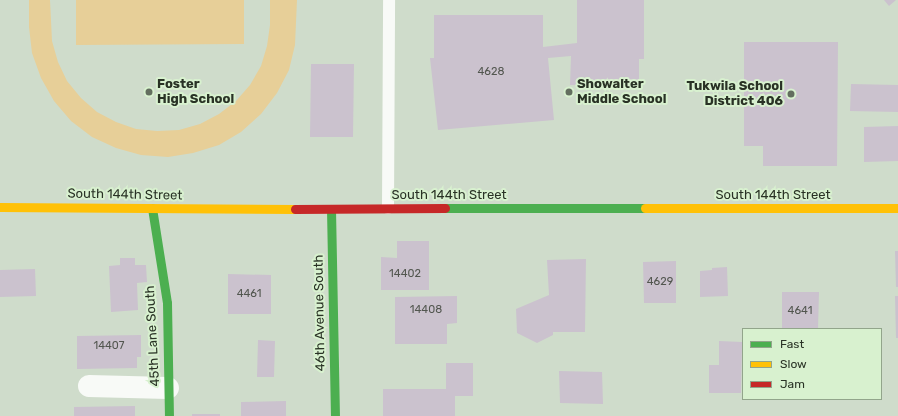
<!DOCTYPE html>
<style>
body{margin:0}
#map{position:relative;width:898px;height:416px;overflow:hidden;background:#cfdccb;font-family:Rubik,sans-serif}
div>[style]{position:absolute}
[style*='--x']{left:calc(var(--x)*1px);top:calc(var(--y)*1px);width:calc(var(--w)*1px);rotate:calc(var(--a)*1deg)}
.green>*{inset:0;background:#e7cf98}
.building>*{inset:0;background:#cbc2ce}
.lane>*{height:12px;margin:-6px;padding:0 6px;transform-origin:6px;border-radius:6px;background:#f8faf7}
.street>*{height:22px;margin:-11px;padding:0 11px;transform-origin:11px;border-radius:11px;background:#f8faf7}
.fast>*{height:9px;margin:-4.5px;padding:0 4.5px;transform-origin:4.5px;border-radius:4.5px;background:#4caf50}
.slow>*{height:9px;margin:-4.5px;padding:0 4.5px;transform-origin:4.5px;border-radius:4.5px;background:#ffc107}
.jam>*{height:9px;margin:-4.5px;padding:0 4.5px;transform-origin:4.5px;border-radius:4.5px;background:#c62828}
.dots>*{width:11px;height:11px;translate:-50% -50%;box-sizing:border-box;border:2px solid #d8f1cf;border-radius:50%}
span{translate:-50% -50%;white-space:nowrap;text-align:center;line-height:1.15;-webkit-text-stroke:4px #d8f1cf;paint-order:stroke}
.number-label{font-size:11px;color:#52564f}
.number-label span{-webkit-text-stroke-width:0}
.poi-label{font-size:13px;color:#293225;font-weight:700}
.left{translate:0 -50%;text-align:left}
.right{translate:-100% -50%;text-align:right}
.street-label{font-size:13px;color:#293225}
.legend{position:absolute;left:742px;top:328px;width:140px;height:72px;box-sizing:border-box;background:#d8f1cf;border:1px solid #92a58b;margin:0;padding:5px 7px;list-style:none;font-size:12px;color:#293225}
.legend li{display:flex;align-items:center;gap:8px;height:20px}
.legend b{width:20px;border:1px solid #92a58b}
</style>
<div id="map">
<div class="green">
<div style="clip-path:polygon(29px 0,50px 0,52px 41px,58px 62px,67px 81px,81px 98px,97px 112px,116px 122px,136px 129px,157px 131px,179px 130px,200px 124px,219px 114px,236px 101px,250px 85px,261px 66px,267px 46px,270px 25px,270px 0,297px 0,295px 45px,289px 70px,277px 93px,261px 114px,241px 132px,219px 145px,193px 153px,168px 157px,141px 155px,116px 148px,92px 137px,71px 121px,54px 101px,41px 78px,32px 53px,29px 27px)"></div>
<div style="clip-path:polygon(76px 0,244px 0,244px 44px,76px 45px)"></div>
</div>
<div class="building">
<div style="clip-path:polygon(577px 0,644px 0,644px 59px,639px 59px,639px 86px,570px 85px,571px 56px,548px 58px,554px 120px,438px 130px,430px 58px,434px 58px,434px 15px,543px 15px,543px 47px,577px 43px)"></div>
<div style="clip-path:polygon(884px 0,896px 0,889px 6px)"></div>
<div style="clip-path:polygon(744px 42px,838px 42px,837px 166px,763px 166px,763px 146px,744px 146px)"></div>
<div style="clip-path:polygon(311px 64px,354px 64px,353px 137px,310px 137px)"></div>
<div style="clip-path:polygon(851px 84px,898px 85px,898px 112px,850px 111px)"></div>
<div style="clip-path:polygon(898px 126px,898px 161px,864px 162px,864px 127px)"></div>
<div style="clip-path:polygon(397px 241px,429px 241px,429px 290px,381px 290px,381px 257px,397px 258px)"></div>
<div style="clip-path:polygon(895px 251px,898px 251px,898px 287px,896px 287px)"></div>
<div style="clip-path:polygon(120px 258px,135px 258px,135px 265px,146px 265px,147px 282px,137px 283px,138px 310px,111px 312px,109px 266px,120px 265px)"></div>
<div style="clip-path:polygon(586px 259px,585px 332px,553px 332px,553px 335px,537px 343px,517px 333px,516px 309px,549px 295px,547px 260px)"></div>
<div style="clip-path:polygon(676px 261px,676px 303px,644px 303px,643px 262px)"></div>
<div style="clip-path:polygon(727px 267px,728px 296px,700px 297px,700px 271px,712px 270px,712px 268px)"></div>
<div style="clip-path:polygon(35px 269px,36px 296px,0 297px,0 270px)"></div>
<div style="clip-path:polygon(228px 274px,271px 275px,271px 314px,228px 314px)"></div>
<div style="clip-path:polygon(782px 292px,819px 292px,818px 329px,782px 329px)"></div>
<div style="clip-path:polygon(457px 296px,457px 323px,447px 324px,447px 344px,395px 344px,395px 297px)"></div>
<div style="clip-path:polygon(895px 296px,898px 296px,898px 338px,896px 338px)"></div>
<div style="clip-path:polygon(141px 335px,141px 357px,137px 357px,137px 368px,77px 369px,77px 336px)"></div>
<div style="clip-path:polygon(258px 340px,275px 341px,274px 377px,257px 377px)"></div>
<div style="clip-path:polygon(719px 341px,742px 342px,741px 393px,709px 393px,709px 365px,719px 365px)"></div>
<div style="clip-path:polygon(446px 363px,473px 363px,473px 396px,455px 396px,455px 416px,383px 416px,383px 389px,446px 389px)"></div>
<div style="clip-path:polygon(559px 371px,602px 372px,603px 404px,560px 403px)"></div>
<div style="clip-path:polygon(286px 401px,286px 416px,241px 416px,241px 402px)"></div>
<div style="clip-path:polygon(135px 406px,135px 416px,74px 416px,74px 407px)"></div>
<div style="clip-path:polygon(192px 414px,220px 414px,220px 416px,192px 416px)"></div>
</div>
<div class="lane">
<div style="--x:388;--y:208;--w:208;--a:-89.7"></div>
</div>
<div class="street">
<div style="--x:89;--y:386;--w:79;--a:1.5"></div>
</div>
<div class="fast">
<div style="--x:152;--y:208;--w:96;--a:81"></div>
<div style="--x:167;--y:303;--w:113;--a:89"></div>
<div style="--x:445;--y:208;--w:200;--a:0"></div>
<div style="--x:331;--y:209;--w:207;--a:88.9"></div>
</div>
<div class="slow">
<div style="--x:0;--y:207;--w:295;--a:0.4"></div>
<div style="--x:645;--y:208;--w:253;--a:0"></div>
</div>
<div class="jam">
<div style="--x:295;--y:209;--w:150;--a:-0.4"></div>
</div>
<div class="dots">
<div style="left:149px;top:92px;background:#636e5f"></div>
<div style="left:569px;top:92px;background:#636e5f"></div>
<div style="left:791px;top:94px;background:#636e5f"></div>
</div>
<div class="number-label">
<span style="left:491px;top:72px">4628</span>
<span style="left:405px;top:274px">14402</span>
<span style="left:660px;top:282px">4629</span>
<span style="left:249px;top:294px">4461</span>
<span style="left:426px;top:310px">14408</span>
<span style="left:800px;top:311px">4641</span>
<span style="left:109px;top:346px">14407</span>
</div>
<div class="poi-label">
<span class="left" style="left:157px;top:92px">Foster<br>High School</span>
<span class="left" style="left:577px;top:92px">Showalter<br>Middle School</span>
<span class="right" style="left:783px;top:94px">Tukwila School<br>District 406</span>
</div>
<div class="street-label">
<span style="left:125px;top:195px;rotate:1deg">South 144th Street</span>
<span style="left:449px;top:195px">South 144th Street</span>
<span style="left:773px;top:195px">South 144th Street</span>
<span style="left:320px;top:313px;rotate:-91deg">46th Avenue South</span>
<span style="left:153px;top:336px;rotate:-93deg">45th Lane South</span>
</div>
<ul class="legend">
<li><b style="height:5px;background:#4caf50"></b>Fast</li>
<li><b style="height:5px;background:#ffc107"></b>Slow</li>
<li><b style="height:5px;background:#c62828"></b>Jam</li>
</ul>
</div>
